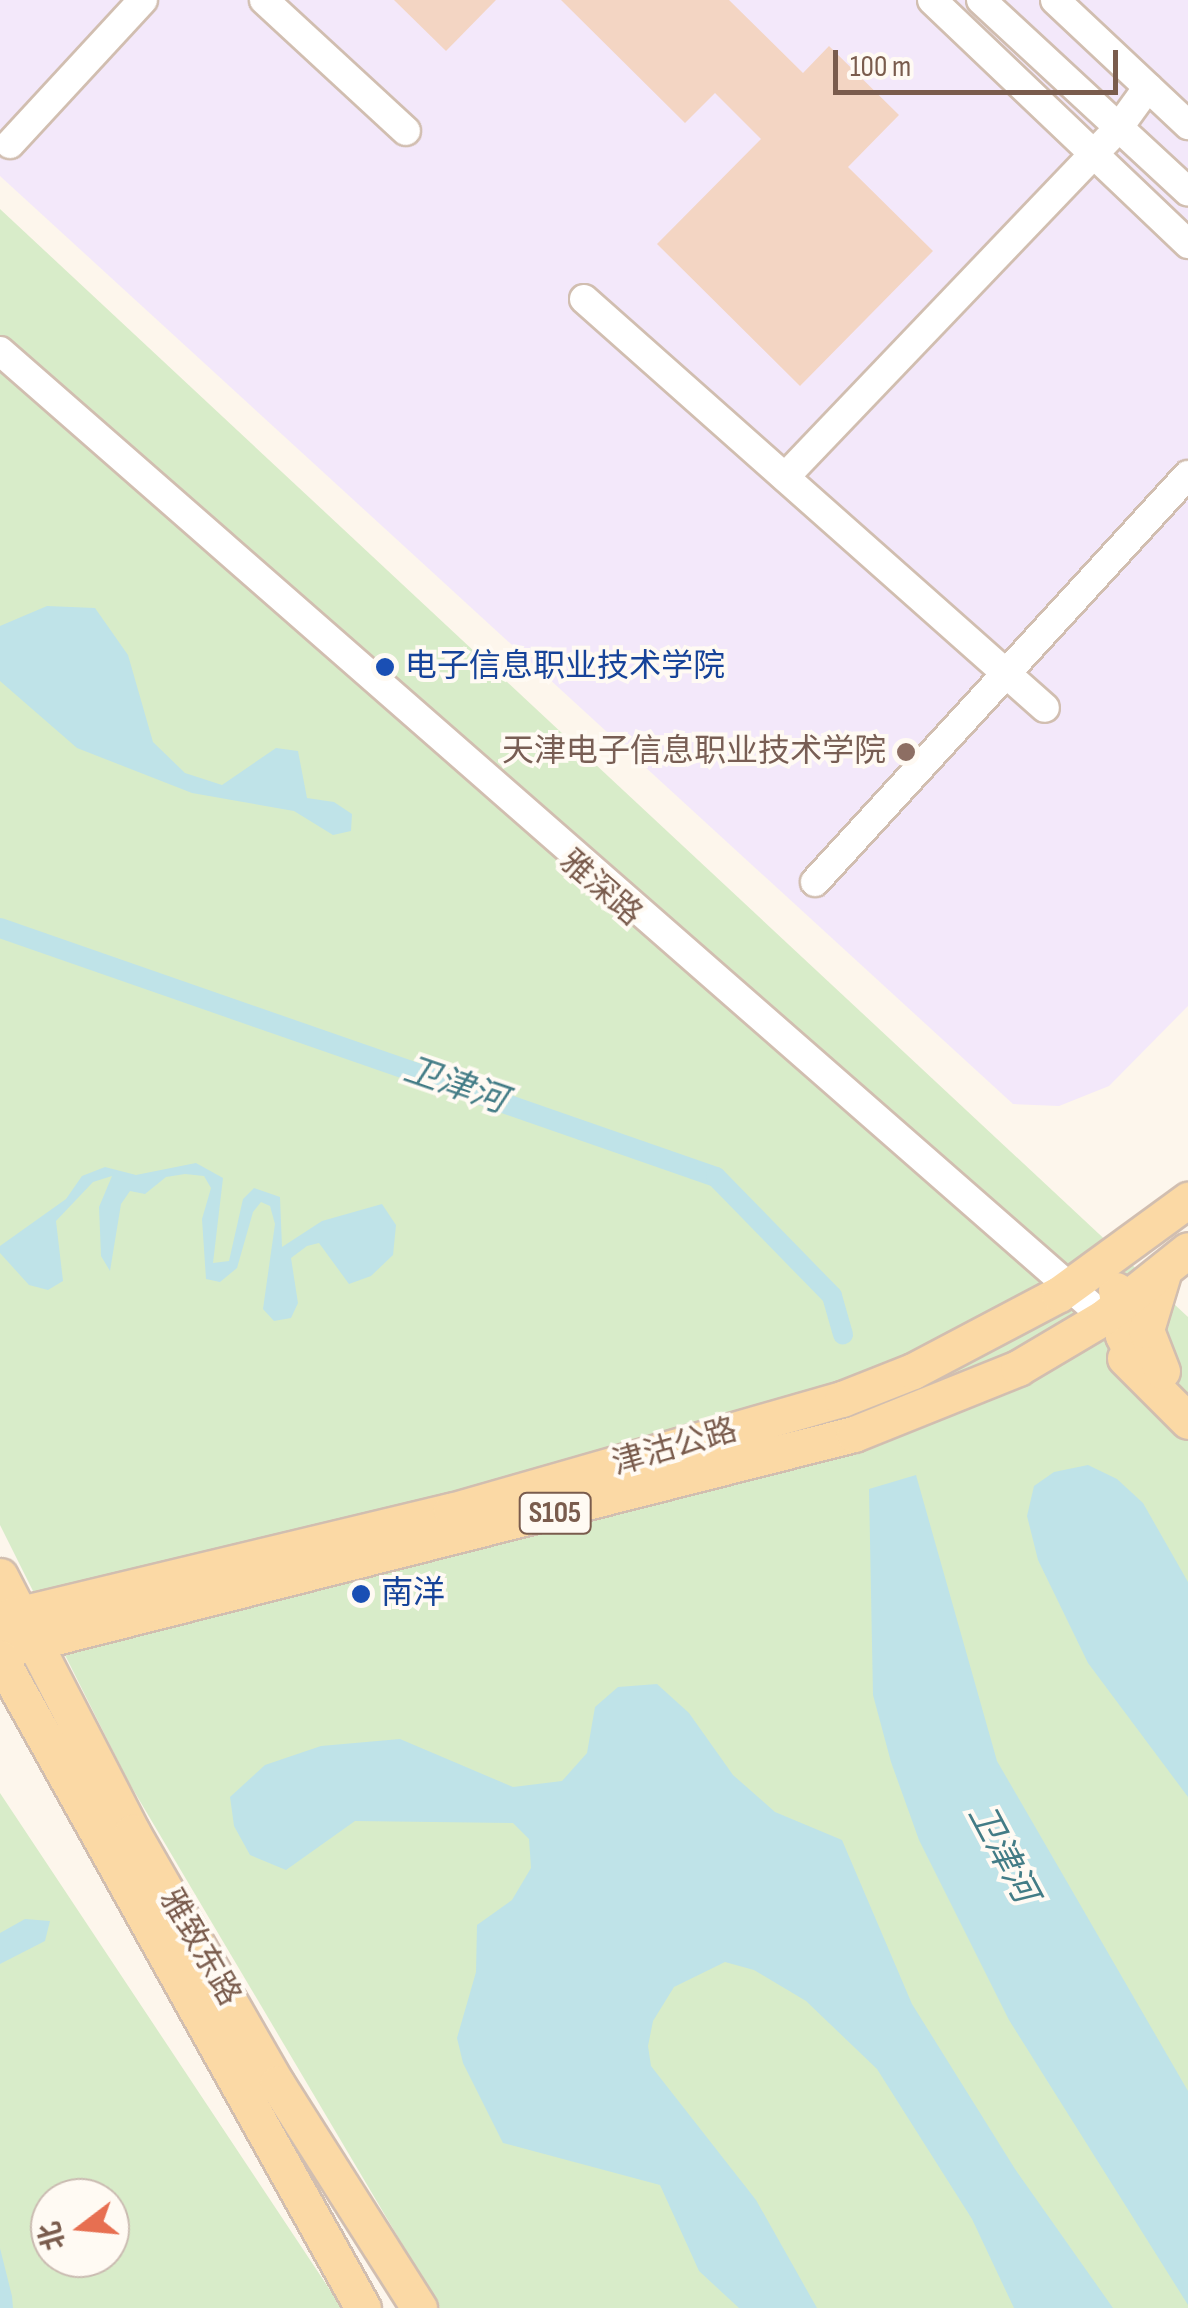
<!DOCTYPE html>
<meta charset="utf-8">
<style>
body{margin:0}
#map{position:relative;width:1188px;height:2308px;overflow:hidden;background:#fdf6ec;font-family:"Sofia Sans Condensed","Noto Sans SC",sans-serif}
div>[style]{position:absolute}
[style*='--x']{left:calc(var(--x)*1px);top:calc(var(--y)*1px);width:calc(var(--w)*1px);rotate:calc(var(--a)*1deg)}
.education>*{inset:0;background:#f3e8fa}
.green>*{inset:0;background:#d8ecc9}
.water>*{inset:0;background:#bfe3e8}
.canal>*{height:20px;margin:-10px;padding:0 10px;transform-origin:10px;border-radius:10px;background:#bfe3e8}
.building>*{inset:0;background:#f3d5c3}
.roads{filter:drop-shadow(2px 0 #d1beb0) drop-shadow(-2px 0 #d1beb0) drop-shadow(0 2px #d1beb0) drop-shadow(0 -2px #d1beb0)}
.minor>*{height:28px;margin:-14px;padding:0 14px;transform-origin:14px;border-radius:14px;background:#fff}
.major>*{height:35px;margin:-17.5px;padding:0 17.5px;transform-origin:17.5px;border-radius:17.5px;background:#fbd9a5}
.dots>*{width:28px;height:28px;translate:-50% -50%;box-sizing:border-box;border:5px solid #fffaf3;border-radius:50%}
span{translate:-50% -50%;white-space:nowrap;text-align:center;line-height:1.15;-webkit-text-stroke:8px #fffaf3;paint-order:stroke}
.shield-label span{padding:2px 8px;background:#fffaf3;border:2px solid;border-radius:8px;-webkit-text-stroke-width:0}
.shield-label{font-size:30px;color:#7a5c4d;font-weight:700}
.transit-label{font-size:32px;color:#164399}
.left{translate:0 -50%;text-align:left}
.education-label{font-size:32px;color:#785e54}
.right{translate:-100% -50%;text-align:right}
.street-label{font-size:32px;color:#7a5c4d}
.water-label{font-size:35px;color:#437c86;font-style:italic}
.north{position:absolute;left:30px;top:2178px;width:100px;height:100px;box-sizing:border-box;background:#fffaf3;border:2px solid #cabbb1;border-radius:50%;rotate:254deg;font-size:28px;font-weight:700;line-height:40px;text-align:center;color:#7a5c4d}
.north::after{content:'';display:block;margin:auto;width:35px;height:45px;background:#e76f51;clip-path:polygon(50% 0,100% 100%,50% 72%,0 100%)}
.scale{position:absolute;left:833px;top:50px;width:285px;height:45px;box-sizing:border-box;border:5px solid #7a5c4d;border-top:0;padding-left:12px;font-size:30px;line-height:35px;white-space:nowrap;color:#7a5c4d;-webkit-text-stroke:8px #fffaf3;paint-order:stroke}
</style>
<div id="map">
<div class="education">
<div style="clip-path:polygon(0 0,1188px 0,1188px 1006px,1109px 1086px,1059px 1106px,1013px 1104px,0 176px)"></div>
</div>
<div class="green">
<div style="clip-path:polygon(0 209px,1188px 1317px,1188px 2308px,440px 2308px,128px 1781px,0 1525px)"></div>
<div style="clip-path:polygon(evenodd,0 1793px,342px 2308px,0 2308px,0 1793px,50px 2198px,110px 2198px,110px 2258px,50px 2258px,50px 2198px)"></div>
</div>
<div class="water">
<div style="clip-path:polygon(47px 606px,95px 608px,128px 655px,153px 742px,185px 773px,222px 785px,276px 748px,298px 751px,307px 798px,334px 802px,352px 814px,351px 831px,333px 835px,294px 811px,192px 793px,77px 748px,0 681px,0 626px)"></div>
<div style="clip-path:polygon(196px 1163px,223px 1178px,213px 1263px,229px 1261px,243px 1199px,254px 1188px,280px 1197px,282px 1247px,322px 1221px,382px 1204px,396px 1225px,393px 1255px,371px 1276px,349px 1284px,319px 1243px,307px 1246px,291px 1258px,298px 1303px,291px 1318px,274px 1321px,263px 1309px,275px 1224px,270px 1206px,261px 1202px,253px 1212px,237px 1268px,220px 1282px,206px 1279px,202px 1219px,211px 1188px,204px 1176px,185px 1174px,166px 1177px,145px 1194px,130px 1191px,121px 1204px,110px 1271px,101px 1256px,99px 1207px,112px 1176px,93px 1182px,56px 1221px,63px 1281px,48px 1290px,29px 1285px,0 1253px,0 1246px,66px 1199px,82px 1176px,105px 1167px,136px 1175px)"></div>
<div style="clip-path:polygon(1088px 1465px,1117px 1479px,1143px 1503px,1188px 1582px,1188px 1797px,1088px 1663px,1038px 1560px,1027px 1516px,1034px 1486px,1054px 1472px)"></div>
<div style="clip-path:polygon(916px 1475px,997px 1761px,1188px 2091px,1188px 2305px,1009px 2020px,919px 1840px,891px 1762px,873px 1695px,869px 1489px)"></div>
<div style="clip-path:polygon(657px 1684px,689px 1713px,733px 1775px,775px 1812px,842px 1840px,912px 2004px,1015px 2169px,1113px 2308px,1014px 2308px,972px 2219px,877px 2069px,806px 2001px,754px 1970px,725px 1962px,674px 1987px,653px 2021px,648px 2046px,651px 2066px,756px 2200px,817px 2308px,739px 2308px,699px 2271px,660px 2185px,503px 2143px,463px 2063px,457px 2038px,476px 1972px,477px 1925px,512px 1900px,531px 1868px,529px 1839px,513px 1823px,355px 1821px,286px 1870px,250px 1855px,234px 1826px,230px 1797px,265px 1765px,321px 1746px,400px 1739px,513px 1787px,562px 1781px,587px 1753px,595px 1707px,618px 1687px)"></div>
<div style="clip-path:polygon(25px 1919px,50px 1921px,45px 1941px,0 1964px,0 1933px)"></div>
<div style="clip-path:polygon(0 2248px,12px 2296px,13px 2308px,0 2308px)"></div>
</div>
<div class="canal">
<div style="--x:0;--y:928;--w:758;--a:19.18"></div>
<div style="--x:716;--y:1177;--w:166;--a:45.7"></div>
<div style="--x:832;--y:1296;--w:40;--a:74"></div>
</div>
<div class="building">
<div style="clip-path:polygon(394px 0,496px 0,446px 51px)"></div>
<div style="clip-path:polygon(561px 0,729px 0,803px 73px,829px 46px,899px 115px,848px 167px,933px 251px,800px 386px,657px 244px,761px 139px,715px 93px,685px 123px)"></div>
</div>
<div class="roads">
<div class="minor">
<div style="--x:264;--y:0;--w:193;--a:42.7"></div>
<div style="--x:932;--y:0;--w:354;--a:43.6"></div>
<div style="--x:981;--y:0;--w:282;--a:42.8"></div>
<div style="--x:1055;--y:0;--w:183;--a:43.2"></div>
<div style="--x:10;--y:144;--w:196;--a:-47.3"></div>
<div style="--x:584;--y:299;--w:616;--a:41.58"></div>
<div style="--x:0;--y:351;--w:1467;--a:41.19"></div>
<div style="--x:785;--y:477;--w:484;--a:-46.3"></div>
<div style="--x:1119;--y:127;--w:49;--a:-54.1"></div>
<div style="--x:815;--y:882;--w:552;--a:-47.5"></div>
</div>
<div class="major">
<div style="--x:1116;--y:1290;--w:46;--a:81.2"></div>
<div style="--x:1123;--y:1335;--w:42;--a:64.7"></div>
<div style="--x:1125;--y:1358;--w:89;--a:45"></div>
<div style="--x:1162;--y:1371;--w:44;--a:-111.3"></div>
<div style="--x:1146;--y:1330;--w:63;--a:-73.3"></div>
<div style="--x:0;--y:1576;--w:288;--a:62.7"></div>
<div style="--x:132;--y:1832;--w:291;--a:60.1"></div>
<div style="--x:277;--y:2084;--w:265;--a:57.6"></div>
<div style="--x:0;--y:1619;--w:464;--a:-13.5"></div>
<div style="--x:451;--y:1511;--w:407;--a:-16"></div>
<div style="--x:842;--y:1399;--w:76;--a:-21.5"></div>
<div style="--x:913;--y:1371;--w:165;--a:-27.8"></div>
<div style="--x:1059;--y:1294;--w:160;--a:-36.1"></div>
<div style="--x:0;--y:1651;--w:881;--a:-14.26"></div>
<div style="--x:854;--y:1434;--w:177;--a:-21.9"></div>
<div style="--x:1018;--y:1368;--w:100;--a:-30.7"></div>
<div style="--x:1104;--y:1317;--w:107;--a:-38.6"></div>
<div style="--x:0;--y:1658;--w:744;--a:60.82"></div>
</div>
</div>
<div class="dots">
<div style="left:385px;top:667px;background:#1a4fb4"></div>
<div style="left:906px;top:752px;background:#8d6e63"></div>
<div style="left:361px;top:1594px;background:#1a4fb4"></div>
</div>
<div class="shield-label">
<span style="left:555px;top:1513px">S105</span>
</div>
<div class="transit-label">
<span class="left" style="left:405px;top:667px">电子信息职业技术学院</span>
<span class="left" style="left:381px;top:1594px">南洋</span>
</div>
<div class="education-label">
<span class="right" style="left:886px;top:752px">天津电子信息职业技术学院</span>
</div>
<div class="street-label">
<span style="left:600px;top:889px;rotate:41deg">雅深路</span>
<span style="left:675px;top:1448px;rotate:-16deg">津沽公路</span>
<span style="left:199px;top:1948px;rotate:60deg">雅致东路</span>
</div>
<div class="water-label">
<span style="left:455px;top:1086px;rotate:19deg">卫津河</span>
<span style="left:1002px;top:1854px;rotate:62deg">卫津河</span>
</div>
<div class="north">北</div>
<div class="scale">100 m</div>
</div>
